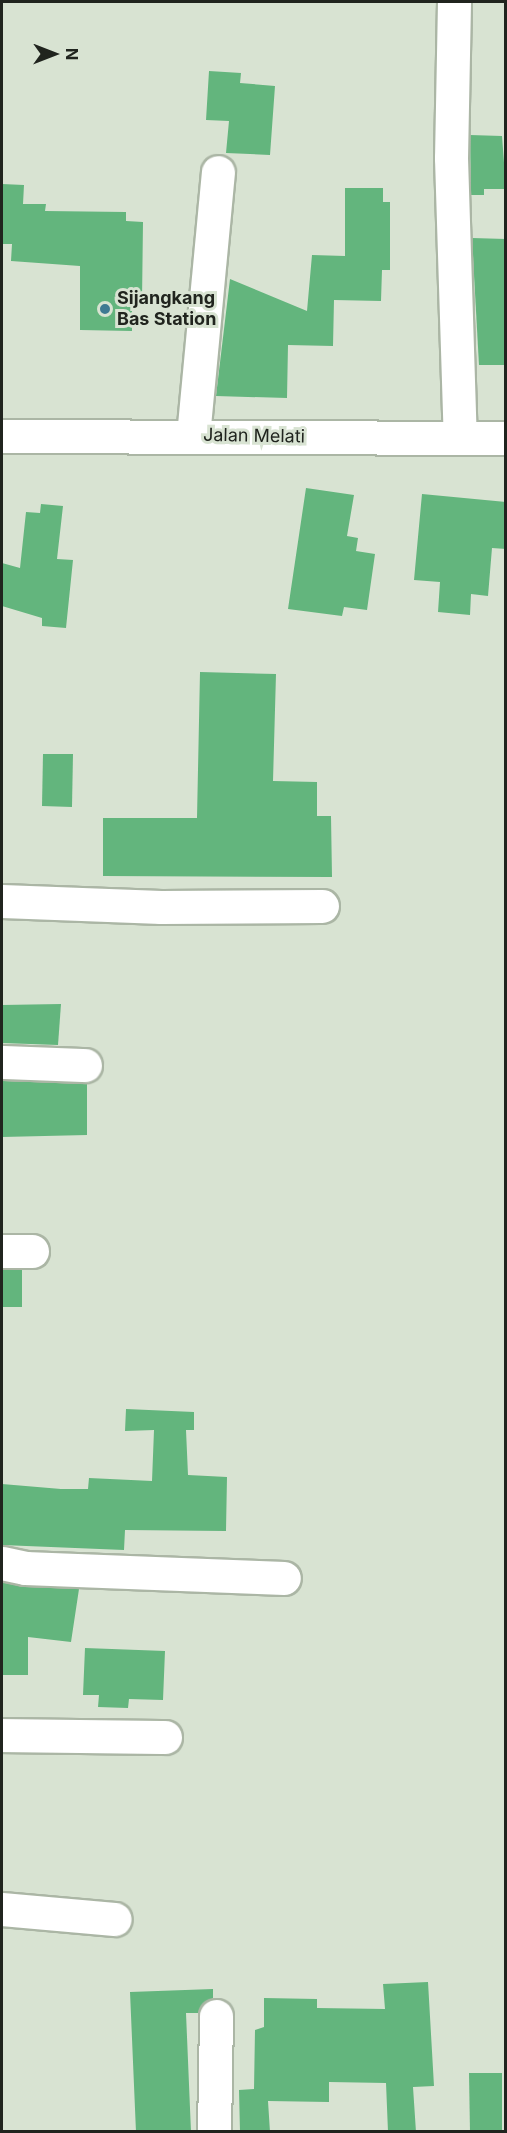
<!DOCTYPE html>
<style>
body{margin:0}
#map{position:relative;width:507px;height:2133px;overflow:hidden;background:#d8e3d2;font-family:Inter,sans-serif}
div>[style]{position:absolute}
[style*='--x']{left:calc(var(--x)*1px);top:calc(var(--y)*1px);width:calc(var(--w)*1px);rotate:calc(var(--a)*1deg)}
.building>*{inset:0;background:#63b57d}
.roads{filter:drop-shadow(2px 0 #abb6a5) drop-shadow(-2px 0 #abb6a5) drop-shadow(0 2px #abb6a5) drop-shadow(0 -2px #abb6a5)}
.minor>*{height:33px;margin:-16.5px;padding:0 16.5px;transform-origin:16.5px;border-radius:16.5px;background:#fff}
.dots>*{width:16px;height:16px;translate:-50% -50%;box-sizing:border-box;border:3px solid #d8e3d2;border-radius:50%}
span{translate:-50% -50%;white-space:nowrap;text-align:center;line-height:1.15;-webkit-text-stroke:6px #d8e3d2;paint-order:stroke}
.poi-label{font-size:18px;color:#20241e;font-weight:700}
.left{translate:0 -50%;text-align:left}
.street-label{font-size:18px;color:#20241e}
.frame{position:absolute;inset:0;border:3px solid #20241e;pointer-events:none}
.north{position:absolute;left:24px;top:24px;width:60px;height:60px;-webkit-text-stroke:4px #d8e3d2;paint-order:stroke;rotate:90deg;font-size:16px;font-weight:700;line-height:24px;text-align:center;color:#20241e}
.north::after{content:'';display:block;margin:auto;width:21px;height:27px;background:#20241e;clip-path:polygon(50% 0,100% 100%,50% 72%,0 100%)}
</style>
<div id="map">
<div class="building">
<div style="clip-path:polygon(209px 71px,241px 73px,240px 83px,275px 86px,270px 155px,226px 153px,229px 121px,206px 120px)"></div>
<div style="clip-path:polygon(470px 135px,502px 136px,506px 189px,484px 189px,484px 195px,471px 195px)"></div>
<div style="clip-path:polygon(2px 184px,24px 185px,23px 204px,46px 204px,45px 211px,126px 212px,126px 221px,143px 222px,142px 302px,132px 302px,132px 331px,80px 330px,80px 266px,11px 261px,12px 244px,2px 244px)"></div>
<div style="clip-path:polygon(345px 188px,383px 188px,383px 202px,390px 202px,390px 270px,382px 270px,381px 301px,334px 300px,333px 346px,288px 345px,287px 398px,216px 396px,230px 279px,307px 311px,312px 255px,345px 256px)"></div>
<div style="clip-path:polygon(472px 238px,506px 239px,506px 365px,479px 365px)"></div>
<div style="clip-path:polygon(306px 488px,354px 495px,347px 536px,358px 538px,356px 551px,375px 554px,367px 610px,344px 607px,342px 616px,288px 609px)"></div>
<div style="clip-path:polygon(422px 494px,506px 502px,506px 549px,492px 548px,488px 596px,471px 594px,470px 615px,438px 612px,440px 582px,414px 580px)"></div>
<div style="clip-path:polygon(41px 504px,63px 506px,57px 559px,73px 560px,66px 628px,42px 626px,42px 618px,2px 606px,2px 563px,20px 568px,26px 512px,40px 513px)"></div>
<div style="clip-path:polygon(200px 672px,276px 674px,273px 781px,317px 782px,317px 816px,331px 816px,332px 877px,103px 876px,103px 818px,197px 818px)"></div>
<div style="clip-path:polygon(43px 754px,73px 754px,72px 807px,42px 806px)"></div>
<div style="clip-path:polygon(61px 1004px,58px 1045px,2px 1043px,2px 1005px)"></div>
<div style="clip-path:polygon(2px 1081px,87px 1083px,87px 1135px,2px 1137px)"></div>
<div style="clip-path:polygon(2px 1270px,22px 1270px,22px 1307px,2px 1307px)"></div>
<div style="clip-path:polygon(126px 1409px,194px 1412px,194px 1430px,186px 1430px,188px 1475px,227px 1477px,226px 1531px,125px 1530px,124px 1550px,2px 1545px,2px 1484px,61px 1489px,88px 1489px,89px 1478px,152px 1481px,154px 1430px,125px 1431px)"></div>
<div style="clip-path:polygon(2px 1582px,79px 1589px,71px 1642px,28px 1637px,28px 1675px,2px 1675px)"></div>
<div style="clip-path:polygon(85px 1648px,165px 1651px,163px 1700px,129px 1699px,128px 1708px,98px 1707px,99px 1695px,83px 1695px)"></div>
<div style="clip-path:polygon(428px 1982px,434px 2086px,413px 2087px,416px 2132px,388px 2132px,386px 2083px,329px 2082px,329px 2102px,268px 2101px,270px 2132px,240px 2132px,239px 2090px,254px 2089px,255px 2030px,264px 2027px,264px 1998px,317px 1999px,317px 2008px,385px 2009px,383px 1984px)"></div>
<div style="clip-path:polygon(213px 1989px,213px 1998px,198px 2013px,186px 2013px,191px 2132px,136px 2132px,130px 1992px)"></div>
<div style="clip-path:polygon(469px 2073px,502px 2073px,502px 2132px,470px 2132px)"></div>
</div>
<div class="roads">
<div class="minor">
<div style="--x:454;--y:2;--w:156;--a:91.1"></div>
<div style="--x:451;--y:158;--w:279;--a:88.2"></div>
<div style="--x:2;--y:436;--w:504;--a:0.23"></div>
<div style="--x:193;--y:436;--w:265;--a:-84.6"></div>
<div style="--x:2;--y:901;--w:159;--a:2.2"></div>
<div style="--x:161;--y:907;--w:161;--a:-0.4"></div>
<div style="--x:2;--y:1062;--w:83;--a:2.1"></div>
<div style="--x:2;--y:1251;--w:30;--a:0"></div>
<div style="--x:2;--y:1563;--w:24;--a:12"></div>
<div style="--x:25;--y:1568;--w:259;--a:2.2"></div>
<div style="--x:2;--y:1735;--w:163;--a:0.7"></div>
<div style="--x:2;--y:1909;--w:113;--a:5.1"></div>
<div style="--x:214;--y:2132;--w:116;--a:-89"></div>
</div>
</div>
<div class="dots">
<div style="left:105px;top:309px;background:#3f7a92"></div>
</div>
<div class="poi-label">
<span class="left" style="left:117px;top:309px">Sijangkang<br>Bas Station</span>
</div>
<div class="street-label">
<span style="left:254px;top:436px;rotate:1deg">Jalan Melati</span>
</div>
<div class="frame"></div>
<div class="north">N</div>
</div>
